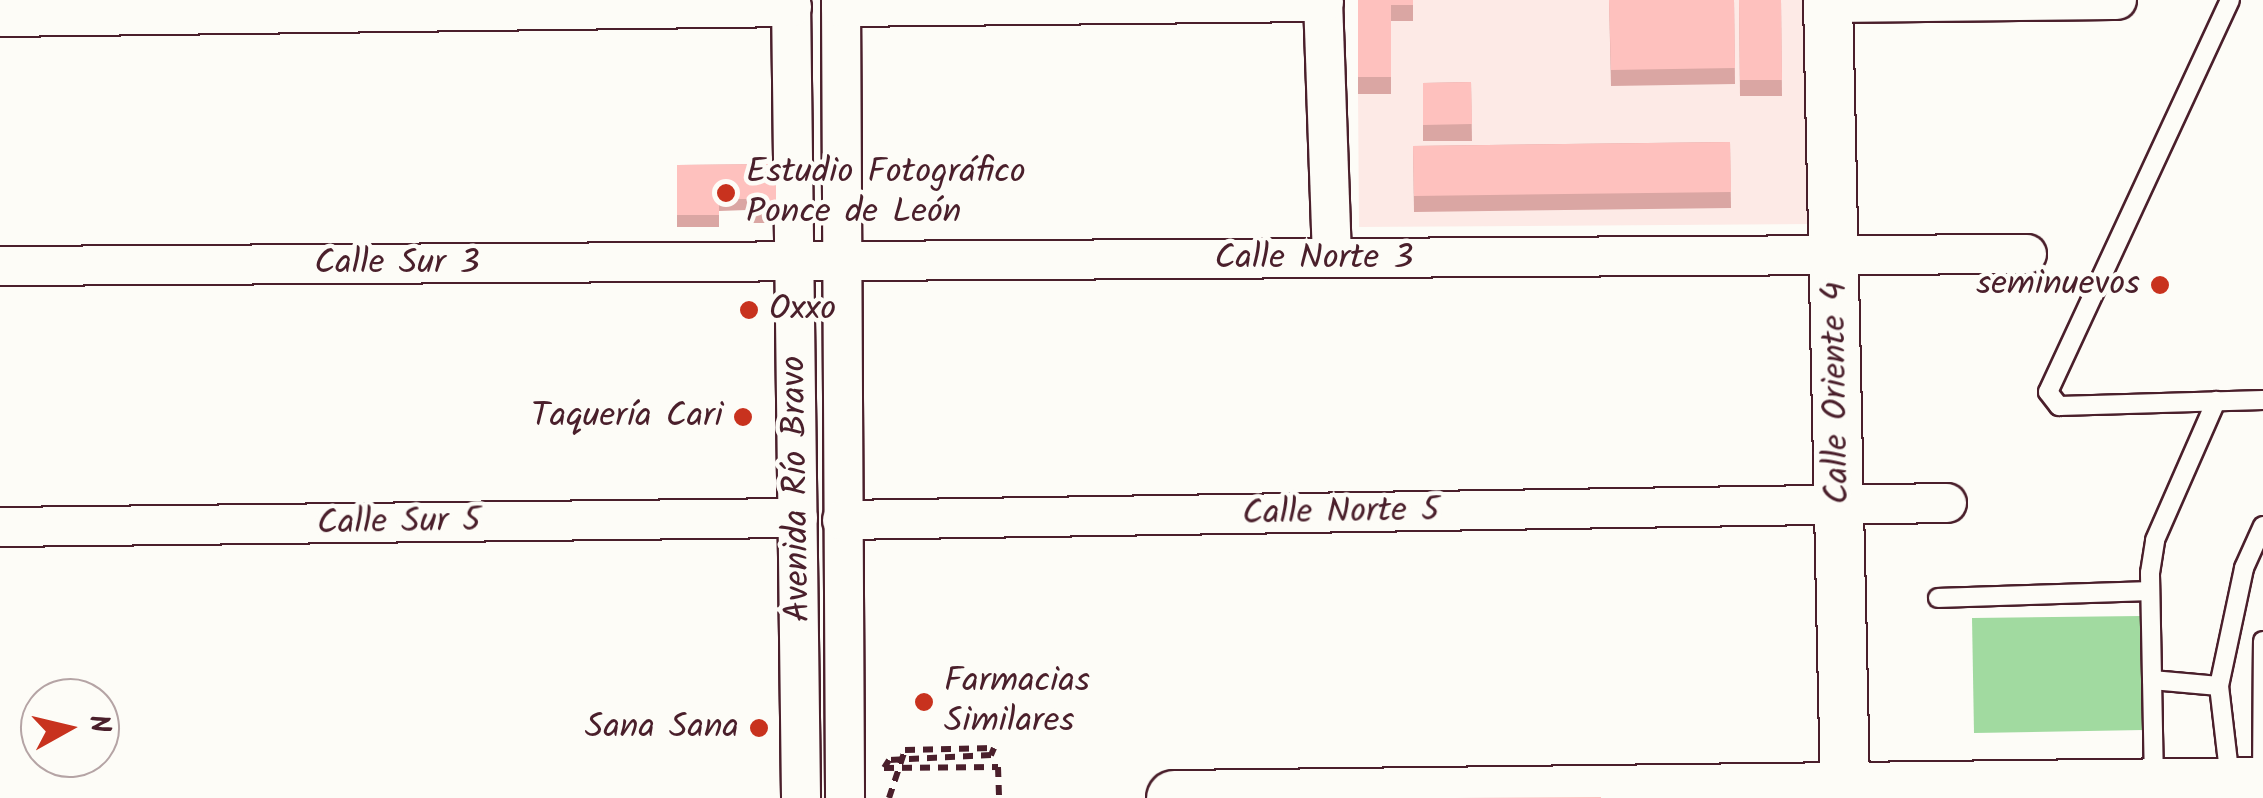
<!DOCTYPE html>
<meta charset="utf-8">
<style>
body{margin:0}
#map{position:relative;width:2263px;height:798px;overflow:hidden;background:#fdfcf7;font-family:Kalam,sans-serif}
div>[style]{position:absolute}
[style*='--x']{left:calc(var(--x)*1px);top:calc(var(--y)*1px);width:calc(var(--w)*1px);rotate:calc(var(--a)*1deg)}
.built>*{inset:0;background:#fdeae6}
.green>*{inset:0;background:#a1daa0}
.path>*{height:6px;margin-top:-3px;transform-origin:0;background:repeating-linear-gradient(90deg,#4a1f2b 0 10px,transparent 0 18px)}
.roads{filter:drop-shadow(2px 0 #4a1f2b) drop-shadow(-2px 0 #4a1f2b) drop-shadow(0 2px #4a1f2b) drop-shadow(0 -2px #4a1f2b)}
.service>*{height:18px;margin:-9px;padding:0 9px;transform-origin:9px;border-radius:9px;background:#fdfcf7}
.minor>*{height:38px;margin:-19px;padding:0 19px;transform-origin:19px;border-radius:19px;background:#fdfcf7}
.tertiary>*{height:48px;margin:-24px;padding:0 24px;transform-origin:24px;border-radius:24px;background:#fdfcf7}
.primary>*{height:55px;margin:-27.5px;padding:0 27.5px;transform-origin:27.5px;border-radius:27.5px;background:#fdfcf7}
.path-bridge>*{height:6px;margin-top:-3px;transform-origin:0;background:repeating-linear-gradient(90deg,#4a1f2b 0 10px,transparent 0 18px)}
.wall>*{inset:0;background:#daa6a3}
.shaded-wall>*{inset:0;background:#b28785}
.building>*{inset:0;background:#fec1be}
.dots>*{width:28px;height:28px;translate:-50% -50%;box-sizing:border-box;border:5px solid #fdfcf7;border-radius:50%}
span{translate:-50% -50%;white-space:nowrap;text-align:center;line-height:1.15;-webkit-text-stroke:9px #fdfcf7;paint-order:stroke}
.poi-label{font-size:35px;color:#4a1f2b}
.left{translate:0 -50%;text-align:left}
.right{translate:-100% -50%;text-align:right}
.street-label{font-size:35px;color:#4a1f2b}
.north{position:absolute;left:20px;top:678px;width:100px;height:100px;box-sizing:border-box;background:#fdfcf7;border:2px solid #b5a4a5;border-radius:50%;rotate:82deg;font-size:28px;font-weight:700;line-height:40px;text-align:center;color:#4a1f2b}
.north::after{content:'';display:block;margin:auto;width:35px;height:45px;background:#c8321e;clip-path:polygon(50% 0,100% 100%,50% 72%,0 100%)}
</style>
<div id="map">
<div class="built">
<div style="clip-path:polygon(1413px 0,1812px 0,1813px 224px,1359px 227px,1358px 94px,1391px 93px,1391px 21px,1413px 21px)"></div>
</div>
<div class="green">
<div style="clip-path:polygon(2141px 616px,2143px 730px,1974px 733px,1972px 618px)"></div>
</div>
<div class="path">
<div style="--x:905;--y:750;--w:89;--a:-1.3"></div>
<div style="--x:994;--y:748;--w:8;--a:113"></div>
<div style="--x:991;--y:755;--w:102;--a:177.2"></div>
<div style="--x:889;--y:760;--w:9;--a:122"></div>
<div style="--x:884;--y:768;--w:114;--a:-0.5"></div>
<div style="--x:998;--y:767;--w:31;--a:88"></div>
</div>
<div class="roads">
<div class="service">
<div style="--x:2230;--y:0;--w:432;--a:114.9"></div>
<div style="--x:2048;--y:392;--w:18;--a:52"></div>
<div style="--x:2059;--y:406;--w:204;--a:-1.7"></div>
<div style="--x:1938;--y:598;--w:212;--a:-1.9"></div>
<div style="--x:2152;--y:680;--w:67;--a:5.1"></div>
<div style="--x:2219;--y:686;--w:121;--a:-78"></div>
<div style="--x:2244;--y:568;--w:46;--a:-65.7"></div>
<div style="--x:2219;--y:686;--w:95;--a:83.3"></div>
<div style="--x:2262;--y:781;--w:140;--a:-89.6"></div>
<div style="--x:2154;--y:783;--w:210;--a:-91.1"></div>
<div style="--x:2150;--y:573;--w:33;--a:-81"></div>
<div style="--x:2155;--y:540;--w:152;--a:-66.3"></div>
</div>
<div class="minor">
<div style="--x:791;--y:0;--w:798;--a:89.28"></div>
<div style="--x:841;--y:0;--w:798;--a:89.71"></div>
<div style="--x:1323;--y:0;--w:258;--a:88"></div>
<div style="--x:1828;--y:3;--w:289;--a:-0.6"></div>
<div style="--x:841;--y:7;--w:483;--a:-0.6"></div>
<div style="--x:0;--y:17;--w:792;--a:-0.72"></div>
<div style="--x:0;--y:266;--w:2027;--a:-0.34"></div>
<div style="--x:842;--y:520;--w:1105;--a:-0.88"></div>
<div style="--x:0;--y:527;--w:798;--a:-0.65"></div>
</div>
<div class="tertiary">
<div style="--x:1828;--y:0;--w:785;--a:88.76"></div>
</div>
<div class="primary">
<div style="--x:1174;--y:798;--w:1089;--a:-0.68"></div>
</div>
</div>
<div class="path-bridge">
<div style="--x:889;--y:798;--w:51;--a:-71.6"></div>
</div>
<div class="wall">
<div style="clip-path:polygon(1358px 0,1413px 0,1413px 21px,1391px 21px,1391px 94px,1358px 94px)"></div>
<div style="clip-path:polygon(1609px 0,1734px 0,1735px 84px,1611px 86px)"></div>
<div style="clip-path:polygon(1739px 0,1781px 0,1782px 96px,1740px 96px)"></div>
<div style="clip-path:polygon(1471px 82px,1472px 141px,1423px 141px,1423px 83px)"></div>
<div style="clip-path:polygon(1730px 142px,1731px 208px,1414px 212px,1413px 146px)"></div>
<div style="clip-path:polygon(776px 164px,776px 214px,767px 223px,747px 223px,747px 210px,719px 211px,719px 227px,677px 227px,677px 165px)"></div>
</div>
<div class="shaded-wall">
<div style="clip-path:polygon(776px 202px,776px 214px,767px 223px,767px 212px)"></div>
</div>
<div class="building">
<div style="clip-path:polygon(1358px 0,1413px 0,1413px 5px,1391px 5px,1391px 77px,1358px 77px)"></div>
<div style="clip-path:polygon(1609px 0,1734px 0,1735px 68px,1611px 70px)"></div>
<div style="clip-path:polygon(1739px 0,1781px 0,1782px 80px,1740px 80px)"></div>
<div style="clip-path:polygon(1471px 82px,1472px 124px,1423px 125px,1423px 83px)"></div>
<div style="clip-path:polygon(1730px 142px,1731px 192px,1414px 196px,1413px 146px)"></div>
<div style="clip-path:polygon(776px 164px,776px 202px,767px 212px,747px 212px,747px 199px,719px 199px,719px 215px,677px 215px,677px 165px)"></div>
<div style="clip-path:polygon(1601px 797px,1601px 798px,1455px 798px)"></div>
</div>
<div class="dots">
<div style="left:726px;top:193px;background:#c8321e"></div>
<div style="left:2160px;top:285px;background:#c8321e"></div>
<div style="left:749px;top:310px;background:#c8321e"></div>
<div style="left:743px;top:417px;background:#c8321e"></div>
<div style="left:924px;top:702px;background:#c8321e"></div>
<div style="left:759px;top:728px;background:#c8321e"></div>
</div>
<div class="poi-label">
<span class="left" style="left:746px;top:193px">Estudio Fotográfico<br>Ponce de León</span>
<span class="right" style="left:2140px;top:285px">seminuevos</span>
<span class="left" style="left:769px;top:310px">Oxxo</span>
<span class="right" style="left:723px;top:417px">Taquería Cari</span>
<span class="left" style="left:944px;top:702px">Farmacias<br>Similares</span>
<span class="right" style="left:739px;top:728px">Sana Sana</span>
</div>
<div class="street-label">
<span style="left:1314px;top:259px">Calle Norte 3</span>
<span style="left:397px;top:264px">Calle Sur 3</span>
<span style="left:1837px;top:393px;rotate:-91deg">Calle Oriente 4</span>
<span style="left:797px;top:489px;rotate:-91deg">Avenida Río Bravo</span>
<span style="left:1341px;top:513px;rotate:-1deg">Calle Norte 5</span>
<span style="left:399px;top:523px;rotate:-1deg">Calle Sur 5</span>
</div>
<div class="north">N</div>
</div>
